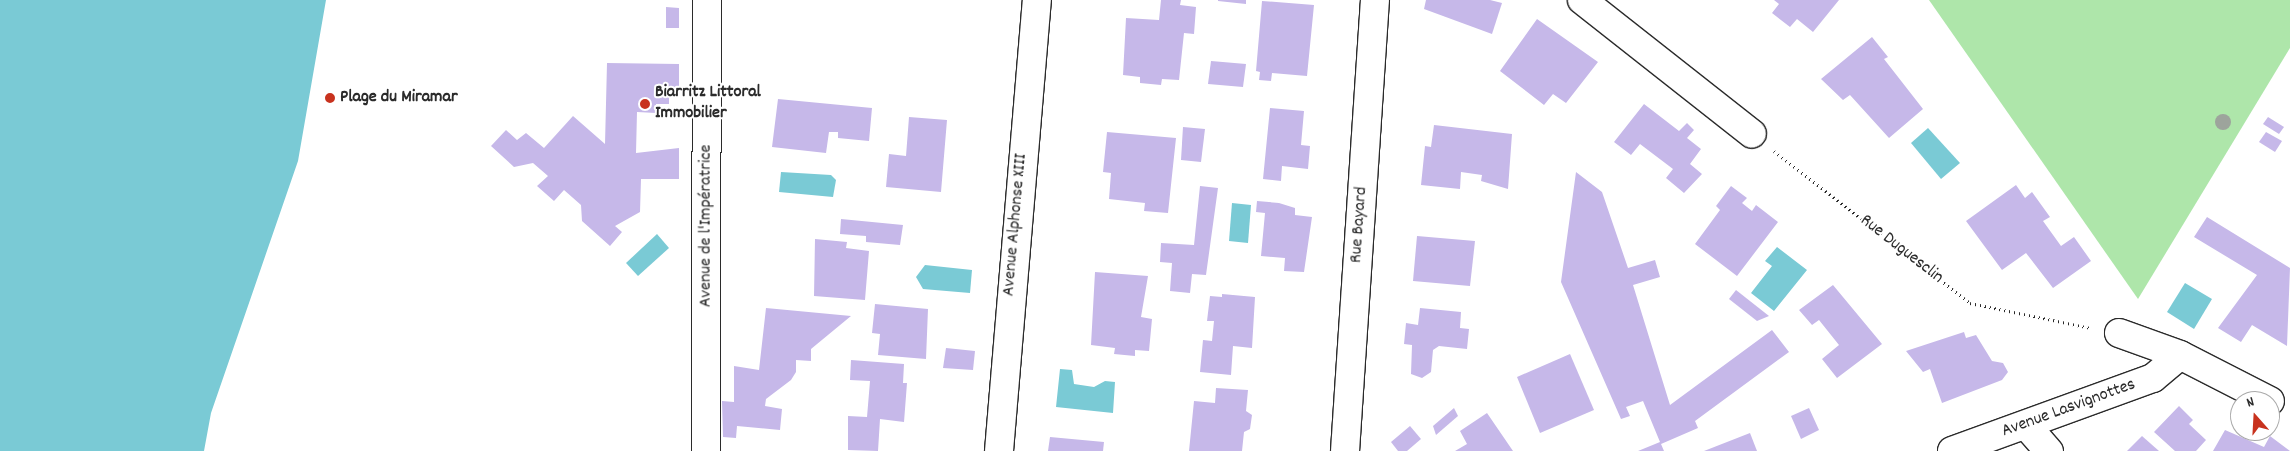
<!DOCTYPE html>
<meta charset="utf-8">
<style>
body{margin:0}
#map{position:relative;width:2290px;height:451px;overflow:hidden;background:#fff;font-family:Dekko,sans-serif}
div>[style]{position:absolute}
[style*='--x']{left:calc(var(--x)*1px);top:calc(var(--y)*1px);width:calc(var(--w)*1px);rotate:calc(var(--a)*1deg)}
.green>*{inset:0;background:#aee6aa}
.water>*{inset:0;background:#7acad5}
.building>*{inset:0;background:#c6b8e9}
.path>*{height:3px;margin-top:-1.5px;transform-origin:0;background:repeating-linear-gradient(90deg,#2b2b2b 0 1px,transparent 0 5px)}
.roads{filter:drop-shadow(1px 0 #2b2b2b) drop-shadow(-1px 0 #2b2b2b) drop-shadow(0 1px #2b2b2b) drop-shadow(0 -1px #2b2b2b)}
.minor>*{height:28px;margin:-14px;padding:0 14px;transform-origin:14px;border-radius:14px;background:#fff}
.secondary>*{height:28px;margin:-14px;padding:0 14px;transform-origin:14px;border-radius:14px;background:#fff}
.trees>*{width:16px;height:16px;margin:-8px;border-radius:50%;background:#9da49c}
.dots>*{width:14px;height:14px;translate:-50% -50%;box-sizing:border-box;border:2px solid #fff;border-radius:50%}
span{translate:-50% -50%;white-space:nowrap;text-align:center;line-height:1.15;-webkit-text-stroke:4px #fff;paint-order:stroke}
.poi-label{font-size:18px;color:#2b2b2b;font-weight:700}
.left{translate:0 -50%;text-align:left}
.street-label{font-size:18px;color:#2b2b2b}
.north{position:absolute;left:2230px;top:391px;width:50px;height:50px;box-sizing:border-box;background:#fff;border:1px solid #aaa;border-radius:50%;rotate:341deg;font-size:14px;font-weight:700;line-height:20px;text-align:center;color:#2b2b2b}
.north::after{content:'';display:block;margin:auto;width:18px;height:22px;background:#c8321e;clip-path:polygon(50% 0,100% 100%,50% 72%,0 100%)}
</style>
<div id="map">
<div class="green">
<div style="clip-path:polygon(1929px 0,2290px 0,2290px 48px,2138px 299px)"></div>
</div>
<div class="water">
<div style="clip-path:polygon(0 0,326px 0,298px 161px,211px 413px,204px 451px,0 451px)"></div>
<div style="clip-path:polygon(1928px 128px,1960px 163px,1941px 179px,1911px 143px)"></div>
<div style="clip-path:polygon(781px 172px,831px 175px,836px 180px,833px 197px,779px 192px)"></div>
<div style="clip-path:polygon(1232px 203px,1251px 205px,1248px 243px,1229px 241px)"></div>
<div style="clip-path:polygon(657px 234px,669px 248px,638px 276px,626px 263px)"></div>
<div style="clip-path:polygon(1777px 247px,1807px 270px,1774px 311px,1751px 293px,1772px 266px,1765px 261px)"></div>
<div style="clip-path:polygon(925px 265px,972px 270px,970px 293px,923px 289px,916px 277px)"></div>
<div style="clip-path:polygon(2185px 283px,2212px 299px,2194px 329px,2167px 312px)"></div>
<div style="clip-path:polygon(1060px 369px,1072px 370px,1074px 384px,1094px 387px,1105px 381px,1115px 382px,1113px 413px,1056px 407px)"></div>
</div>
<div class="building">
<div style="clip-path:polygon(1161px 0,1181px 0,1180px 5px,1196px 7px,1194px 34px,1184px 33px,1179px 80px,1162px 79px,1161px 85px,1140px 83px,1140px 77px,1123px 75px,1126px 18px,1159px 20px)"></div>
<div style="clip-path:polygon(1218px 0,1246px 0,1246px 4px,1218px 1px)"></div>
<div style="clip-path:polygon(1426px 0,1490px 0,1502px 3px,1492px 34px,1424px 9px)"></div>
<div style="clip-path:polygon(1774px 0,1839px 0,1813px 32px,1797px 19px,1790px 27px,1772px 13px,1779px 4px)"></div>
<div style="clip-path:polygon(1262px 1px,1314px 5px,1307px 76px,1272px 73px,1271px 81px,1259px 80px,1260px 72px,1256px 71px)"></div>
<div style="clip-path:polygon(666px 7px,679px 8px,679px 28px,666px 28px)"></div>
<div style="clip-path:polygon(1537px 19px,1598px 62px,1566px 103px,1553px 94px,1544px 105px,1500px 71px)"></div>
<div style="clip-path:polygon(1872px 37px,1888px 57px,1884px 59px,1923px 109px,1889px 138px,1850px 95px,1843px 100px,1821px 79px)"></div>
<div style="clip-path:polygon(1211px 61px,1246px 64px,1243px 87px,1208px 84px)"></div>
<div style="clip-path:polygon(607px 63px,679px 64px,679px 88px,669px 88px,669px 104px,656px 104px,656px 113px,637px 112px,636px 153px,679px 148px,679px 179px,641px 179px,640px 212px,615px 226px,622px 232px,610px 246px,582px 221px,581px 205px,564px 190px,554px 201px,537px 186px,548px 176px,533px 163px,514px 167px,491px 146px,506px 130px,517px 140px,526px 133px,544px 148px,573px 116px,605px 144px)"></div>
<div style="clip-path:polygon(778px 99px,872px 108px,869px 141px,838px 138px,838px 132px,829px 132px,826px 153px,772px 147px)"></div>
<div style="clip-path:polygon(1644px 104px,1679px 131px,1687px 123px,1694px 130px,1687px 138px,1701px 149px,1690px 164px,1702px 174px,1684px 193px,1666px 178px,1673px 169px,1640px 144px,1631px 155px,1614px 142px)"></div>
<div style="clip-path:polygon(1270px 108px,1304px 111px,1301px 145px,1310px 146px,1308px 169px,1282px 166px,1281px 181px,1263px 179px)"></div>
<div style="clip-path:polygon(909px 117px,947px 120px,941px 192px,886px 187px,889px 154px,906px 156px)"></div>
<div style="clip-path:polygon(2268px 117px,2284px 127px,2279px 134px,2263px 124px)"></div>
<div style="clip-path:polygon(1434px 125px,1512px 134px,1508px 189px,1481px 181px,1482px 175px,1461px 172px,1460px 189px,1421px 185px,1425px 146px,1431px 147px)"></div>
<div style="clip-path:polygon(1183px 127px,1205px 129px,1201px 162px,1181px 160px)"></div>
<div style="clip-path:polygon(1107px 132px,1176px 138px,1168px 213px,1144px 211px,1145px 203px,1109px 199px,1111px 173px,1103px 172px)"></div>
<div style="clip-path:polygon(2266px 132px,2282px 141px,2275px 152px,2259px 142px)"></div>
<div style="clip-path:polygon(1576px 172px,1602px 192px,1628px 268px,1655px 260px,1660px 277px,1633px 285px,1670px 405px,1772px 330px,1789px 352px,1695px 421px,1698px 428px,1661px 444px,1664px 451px,1638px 451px,1660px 442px,1643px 401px,1626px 407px,1630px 416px,1621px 419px,1561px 282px)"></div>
<div style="clip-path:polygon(2016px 185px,2025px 198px,2032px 192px,2050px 217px,2043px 221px,2061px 246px,2074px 237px,2091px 261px,2053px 288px,2026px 253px,2002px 270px,1966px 221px)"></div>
<div style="clip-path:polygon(1200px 186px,1218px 188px,1206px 275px,1192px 274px,1190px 293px,1170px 291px,1172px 263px,1160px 262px,1161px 243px,1194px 245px)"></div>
<div style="clip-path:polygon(1731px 186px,1747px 198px,1742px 203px,1752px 211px,1756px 205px,1778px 222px,1737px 276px,1695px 244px,1720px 210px,1716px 206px)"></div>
<div style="clip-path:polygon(1257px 201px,1279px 203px,1295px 208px,1295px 215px,1312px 217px,1304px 272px,1284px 271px,1285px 258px,1261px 256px,1265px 213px,1256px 212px)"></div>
<div style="clip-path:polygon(2207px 217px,2290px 268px,2287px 346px,2252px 325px,2241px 342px,2218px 328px,2257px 275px,2194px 237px)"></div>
<div style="clip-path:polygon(841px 219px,903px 225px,900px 245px,866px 242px,866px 236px,840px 234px)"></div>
<div style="clip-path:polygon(1417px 236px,1475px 241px,1470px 286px,1413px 281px)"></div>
<div style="clip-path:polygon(815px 239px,847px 242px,846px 248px,869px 251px,865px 300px,814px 296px)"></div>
<div style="clip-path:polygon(1095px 272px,1148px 276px,1141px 317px,1152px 319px,1149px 351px,1135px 350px,1135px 356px,1114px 354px,1115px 348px,1091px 345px)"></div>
<div style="clip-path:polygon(1833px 285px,1882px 344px,1837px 378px,1822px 359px,1839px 345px,1819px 320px,1812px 325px,1799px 310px)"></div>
<div style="clip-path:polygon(1736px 290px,1769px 316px,1757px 321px,1729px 299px)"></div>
<div style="clip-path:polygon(1222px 294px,1255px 297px,1252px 348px,1233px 346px,1231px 375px,1200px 372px,1203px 340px,1212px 341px,1214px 321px,1207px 321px,1210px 296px,1222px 297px)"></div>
<div style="clip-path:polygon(875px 304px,928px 309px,926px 359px,878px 355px,880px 334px,872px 333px)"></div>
<div style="clip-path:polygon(766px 308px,851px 316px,811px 349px,811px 361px,796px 360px,796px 372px,791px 380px,766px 399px,765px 406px,782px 409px,780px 430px,737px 426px,736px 438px,723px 437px,722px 401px,734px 402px,734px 366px,759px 370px)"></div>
<div style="clip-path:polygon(1420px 308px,1461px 312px,1460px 328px,1469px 329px,1467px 349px,1439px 346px,1433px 350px,1431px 372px,1422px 378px,1411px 374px,1412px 345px,1404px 344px,1406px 323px,1418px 325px)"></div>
<div style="clip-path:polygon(1964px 332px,1966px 338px,1976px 335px,1992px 361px,2003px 363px,2008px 372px,2002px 380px,1942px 403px,1930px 369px,1923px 372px,1906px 351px)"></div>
<div style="clip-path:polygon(946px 348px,975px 351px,973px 370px,943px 368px)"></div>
<div style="clip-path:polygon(1570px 354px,1594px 410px,1540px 433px,1517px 377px)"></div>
<div style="clip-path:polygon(851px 360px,904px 364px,903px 383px,907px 383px,904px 422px,880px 419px,878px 451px,848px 450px,848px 416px,867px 417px,870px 381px,850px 380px)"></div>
<div style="clip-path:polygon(1216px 388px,1248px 390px,1246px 411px,1252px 415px,1250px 429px,1244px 432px,1242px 451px,1189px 451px,1194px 401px,1215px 403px)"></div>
<div style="clip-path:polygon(2179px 406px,2193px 420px,2189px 424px,2206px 440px,2196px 451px,2175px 451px,2154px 432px)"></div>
<div style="clip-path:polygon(1454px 408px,1458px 416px,1436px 435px,1433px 426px)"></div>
<div style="clip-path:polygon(1809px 408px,1819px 430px,1801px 439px,1791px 416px)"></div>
<div style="clip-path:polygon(1487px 413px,1513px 451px,1455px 451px,1467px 444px,1460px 431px)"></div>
<div style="clip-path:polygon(1410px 426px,1421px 439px,1407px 451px,1398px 451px,1391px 442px)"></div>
<div style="clip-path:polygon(2225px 430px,2264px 447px,2270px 436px,2290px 451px,2213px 451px)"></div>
<div style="clip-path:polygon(1750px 433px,1757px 451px,1704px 451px)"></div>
<div style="clip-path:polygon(2142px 436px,2159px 451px,2127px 451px)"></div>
<div style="clip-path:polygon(1050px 437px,1104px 442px,1103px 451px,1048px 451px)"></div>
</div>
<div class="path">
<div style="--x:1774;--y:151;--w:248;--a:37.8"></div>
<div style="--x:1970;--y:303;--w:124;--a:11.7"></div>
</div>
<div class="roads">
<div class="minor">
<div style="--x:1582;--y:0;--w:216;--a:38.2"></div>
<div style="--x:2119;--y:333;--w:65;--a:19.8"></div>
<div style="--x:2180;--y:355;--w:101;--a:27.1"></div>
<div style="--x:2026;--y:425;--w:35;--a:49"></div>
<div style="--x:999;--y:451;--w:453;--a:-85.2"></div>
<div style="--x:1345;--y:451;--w:452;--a:-86.2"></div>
<div style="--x:1952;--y:451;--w:214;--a:-20"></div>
<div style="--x:2153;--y:378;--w:35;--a:-40"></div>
</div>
<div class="secondary">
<div style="--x:706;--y:451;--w:451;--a:-89.9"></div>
</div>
</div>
<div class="trees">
<div style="left:2223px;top:122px"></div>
</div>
<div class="dots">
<div style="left:330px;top:98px;background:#c8321e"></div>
<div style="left:645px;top:104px;background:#c8321e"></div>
</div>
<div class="poi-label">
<span class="left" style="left:655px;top:104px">Biarritz Littoral<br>Immobilier</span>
<span class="left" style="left:340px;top:98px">Plage du Miramar</span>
</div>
<div class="street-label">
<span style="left:1016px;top:225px;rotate:-85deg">Avenue Alphonse XIII</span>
<span style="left:1360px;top:225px;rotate:-86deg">Rue Bayard</span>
<span style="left:707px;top:226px;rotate:-90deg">Avenue de l'Impératrice</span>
<span style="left:1901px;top:250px;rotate:38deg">Rue Duguesclin</span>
<span style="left:2069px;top:409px;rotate:-20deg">Avenue Lasvignottes</span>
</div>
<div class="north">N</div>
</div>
